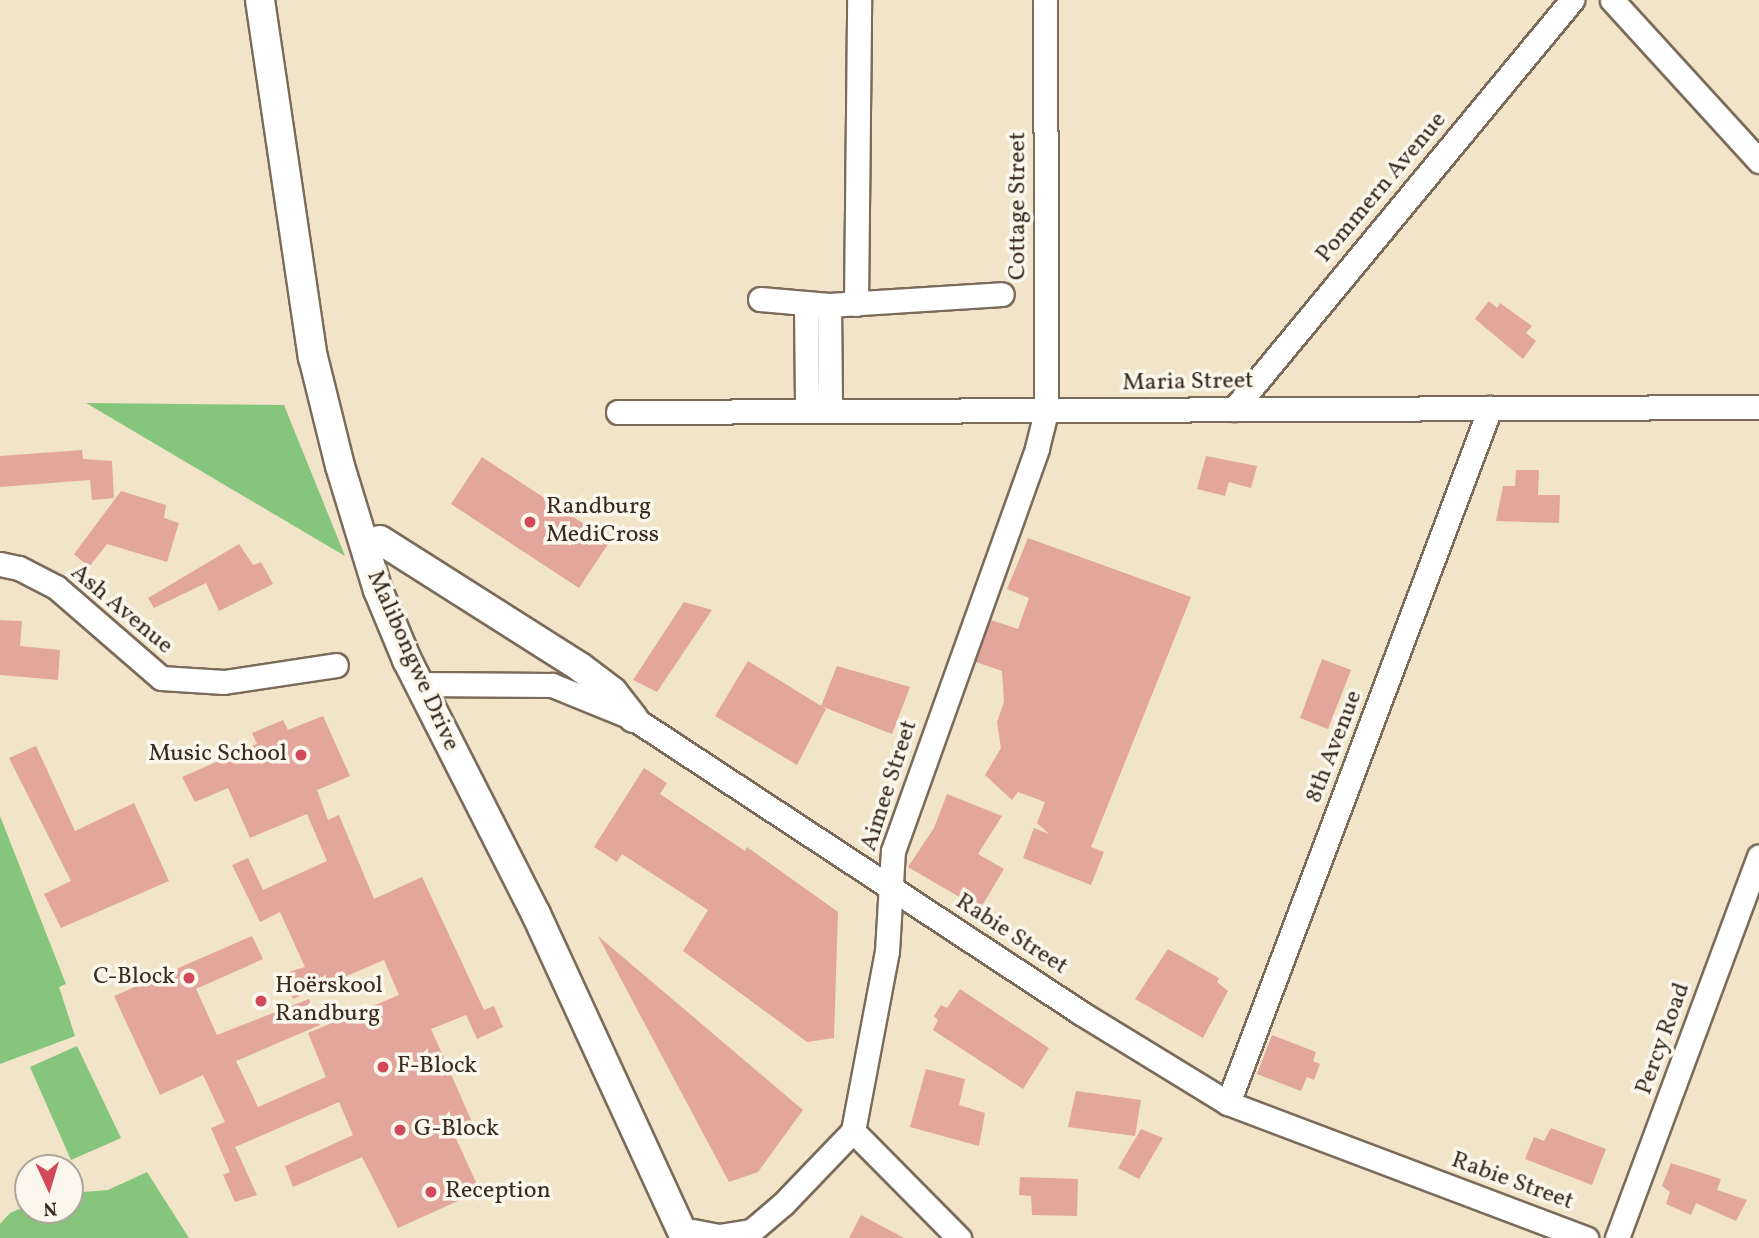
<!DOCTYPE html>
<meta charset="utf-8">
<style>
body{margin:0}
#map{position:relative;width:1759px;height:1238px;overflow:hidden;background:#f1e4c9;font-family:Vollkorn,serif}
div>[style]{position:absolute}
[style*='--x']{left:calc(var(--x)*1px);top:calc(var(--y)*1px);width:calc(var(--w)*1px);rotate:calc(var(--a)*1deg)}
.green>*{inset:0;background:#85c57c}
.building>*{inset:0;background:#e2a69c}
.roads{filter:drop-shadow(2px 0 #7b6b5a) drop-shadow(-2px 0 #7b6b5a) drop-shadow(0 2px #7b6b5a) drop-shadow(0 -2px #7b6b5a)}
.minor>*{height:23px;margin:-11.5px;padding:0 11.5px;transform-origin:11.5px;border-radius:11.5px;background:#fff}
.major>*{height:28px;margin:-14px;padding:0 14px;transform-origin:14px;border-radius:14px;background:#fff}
.dots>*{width:19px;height:19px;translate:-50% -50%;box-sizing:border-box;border:4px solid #fbf7ec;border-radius:50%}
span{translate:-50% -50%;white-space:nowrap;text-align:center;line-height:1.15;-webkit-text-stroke:7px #fbf7ec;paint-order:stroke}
.street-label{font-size:24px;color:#3b2a1e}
.poi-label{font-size:24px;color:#3b2a1e}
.left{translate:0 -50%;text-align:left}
.right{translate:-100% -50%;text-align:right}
.north{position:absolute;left:14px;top:1154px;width:70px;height:70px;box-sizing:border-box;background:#fbf7ec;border:2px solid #aea59a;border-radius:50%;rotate:176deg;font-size:19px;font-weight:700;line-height:28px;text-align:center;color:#3b2a1e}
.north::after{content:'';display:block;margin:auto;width:24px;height:32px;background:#d1495b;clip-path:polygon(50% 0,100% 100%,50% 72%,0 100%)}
</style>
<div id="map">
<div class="green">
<div style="clip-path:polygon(86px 403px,284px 405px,345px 556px)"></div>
<div style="clip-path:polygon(0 816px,66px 984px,59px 987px,75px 1036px,0 1064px)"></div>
<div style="clip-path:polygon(77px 1046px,121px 1138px,71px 1160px,30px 1067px)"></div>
<div style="clip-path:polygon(147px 1172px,189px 1238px,0 1238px,0 1224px,10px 1213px,28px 1205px,28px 1210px,70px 1210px,70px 1193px,108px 1190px)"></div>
</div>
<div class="building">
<div style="clip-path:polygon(1489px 301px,1497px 308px,1500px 303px,1532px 326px,1526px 333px,1536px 341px,1523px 359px,1475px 319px)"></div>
<div style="clip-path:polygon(82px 450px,83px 459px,112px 461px,114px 498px,92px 500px,90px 480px,0 487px,0 456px)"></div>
<div style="clip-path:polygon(1206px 456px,1257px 466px,1251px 488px,1229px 482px,1225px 496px,1197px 489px)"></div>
<div style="clip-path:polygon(482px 457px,610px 541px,579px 588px,451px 504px)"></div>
<div style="clip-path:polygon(1516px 470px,1539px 470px,1538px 495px,1560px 495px,1559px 523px,1496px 521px,1503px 486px,1515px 486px)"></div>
<div style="clip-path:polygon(121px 491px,166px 505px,164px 518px,179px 523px,167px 562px,107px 544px,89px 567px,74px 554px)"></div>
<div style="clip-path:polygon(1028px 538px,1191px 597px,1091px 847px,1104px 852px,1091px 885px,1023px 858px,1034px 828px,1049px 834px,1037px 823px,1045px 802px,1018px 792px,1012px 800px,985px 775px,1001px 748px,997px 722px,1004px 702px,1002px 671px,976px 662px,991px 620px,1018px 629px,1029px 598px,1007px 589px)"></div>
<div style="clip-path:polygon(239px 544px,253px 565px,261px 562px,273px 584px,219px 611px,206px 583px,154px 608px,148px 598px)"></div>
<div style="clip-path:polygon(684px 602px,712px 610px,657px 692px,633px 680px)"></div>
<div style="clip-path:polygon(0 620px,22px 621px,20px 646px,60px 650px,58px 680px,0 675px)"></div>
<div style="clip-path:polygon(1322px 659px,1351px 670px,1328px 729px,1300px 718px)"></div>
<div style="clip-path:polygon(748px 661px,826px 709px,797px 765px,715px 716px)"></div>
<div style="clip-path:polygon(837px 666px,910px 687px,892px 734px,821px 706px)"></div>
<div style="clip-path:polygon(323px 716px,350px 776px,317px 790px,328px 820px,339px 815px,374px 899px,422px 877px,484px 1010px,494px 1006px,503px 1027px,477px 1039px,466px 1015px,431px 1029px,472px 1122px,452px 1130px,480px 1191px,398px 1228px,362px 1157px,293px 1187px,285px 1166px,353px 1135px,339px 1102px,235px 1147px,257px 1195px,235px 1202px,223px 1175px,230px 1172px,211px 1128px,225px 1122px,203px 1075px,160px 1095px,114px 996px,252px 936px,263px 959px,196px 989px,217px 1035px,309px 999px,320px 1025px,236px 1061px,258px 1107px,326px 1077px,308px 1033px,399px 995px,384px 960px,293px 999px,282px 974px,305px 967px,280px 912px,260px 922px,232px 865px,248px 858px,263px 890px,327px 861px,307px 814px,250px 838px,228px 788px,195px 802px,182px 777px,257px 744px,252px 733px,283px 720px,288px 730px)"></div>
<div style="clip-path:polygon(36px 746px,75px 831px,134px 803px,169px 881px,61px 928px,44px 894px,71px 881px,9px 758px)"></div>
<div style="clip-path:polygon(644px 768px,667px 783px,660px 794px,745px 851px,747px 847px,838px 912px,834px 1038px,807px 1042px,683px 951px,708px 910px,622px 854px,617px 862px,594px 847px)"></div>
<div style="clip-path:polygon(947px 794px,1002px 816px,978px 854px,1004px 869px,980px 909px,908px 867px,934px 828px)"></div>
<div style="clip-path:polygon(598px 936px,803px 1110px,758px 1172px,729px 1182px)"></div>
<div style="clip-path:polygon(1168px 949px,1219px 978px,1217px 982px,1228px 991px,1203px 1038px,1135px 999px)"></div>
<div style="clip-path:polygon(960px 989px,1049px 1048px,1023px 1089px,933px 1030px,938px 1020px,934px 1016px,941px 1005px,947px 1008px)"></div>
<div style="clip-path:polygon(1272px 1035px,1316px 1052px,1313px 1061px,1320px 1064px,1314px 1080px,1307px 1077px,1301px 1091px,1257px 1074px)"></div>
<div style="clip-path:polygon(926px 1069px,965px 1079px,959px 1105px,985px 1113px,979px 1146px,910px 1127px)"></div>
<div style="clip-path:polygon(1076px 1091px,1141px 1100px,1135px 1136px,1068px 1127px)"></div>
<div style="clip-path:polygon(1551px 1128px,1606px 1149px,1592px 1185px,1525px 1159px,1534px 1137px,1544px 1141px)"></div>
<div style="clip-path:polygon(1141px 1129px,1163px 1138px,1139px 1179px,1118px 1168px)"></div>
<div style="clip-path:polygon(1671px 1163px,1721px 1179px,1717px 1190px,1747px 1200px,1736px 1221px,1696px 1203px,1691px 1215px,1666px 1204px,1670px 1192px,1662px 1186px)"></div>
<div style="clip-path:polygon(1020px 1177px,1078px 1179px,1077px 1216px,1032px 1215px,1031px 1196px,1019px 1195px)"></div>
<div style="clip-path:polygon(861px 1215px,904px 1238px,849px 1238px)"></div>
</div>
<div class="roads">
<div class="minor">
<div style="--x:1612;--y:0;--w:218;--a:47.6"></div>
<div style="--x:760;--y:299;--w:69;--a:5"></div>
<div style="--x:829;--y:305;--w:173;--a:-3.6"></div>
<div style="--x:806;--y:304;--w:104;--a:89.4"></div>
<div style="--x:856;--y:304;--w:304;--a:-89.4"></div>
<div style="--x:829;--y:305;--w:103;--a:89.4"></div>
<div style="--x:1234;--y:409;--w:531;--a:-50.43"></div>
<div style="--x:618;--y:412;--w:1141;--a:-0.25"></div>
<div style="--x:0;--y:564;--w:19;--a:12"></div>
<div style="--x:19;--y:568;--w:42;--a:27.2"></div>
<div style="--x:56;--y:587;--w:139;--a:40.9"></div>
<div style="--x:161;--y:678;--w:63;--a:3.6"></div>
<div style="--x:224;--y:682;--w:113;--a:-8.6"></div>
<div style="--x:419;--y:684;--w:133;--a:0.4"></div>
<div style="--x:552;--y:685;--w:87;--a:22.2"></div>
<div style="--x:633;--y:718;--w:536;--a:33.36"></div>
<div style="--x:1081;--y:1013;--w:172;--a:31.5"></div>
<div style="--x:1228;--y:1103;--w:383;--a:20.7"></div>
<div style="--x:1228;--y:1103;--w:743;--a:-69.34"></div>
<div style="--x:853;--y:1131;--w:151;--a:45.3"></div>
<div style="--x:693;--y:1231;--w:26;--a:11"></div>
<div style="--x:719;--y:1236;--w:30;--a:-9"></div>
<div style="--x:743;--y:1238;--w:52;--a:-40.4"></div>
<div style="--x:783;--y:1204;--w:101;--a:-46.2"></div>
<div style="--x:853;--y:1131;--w:183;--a:-79.3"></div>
<div style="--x:887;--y:951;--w:100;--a:-86.6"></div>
<div style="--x:893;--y:851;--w:428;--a:-70.3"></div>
<div style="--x:1037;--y:448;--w:38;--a:-76"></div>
<div style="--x:1046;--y:411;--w:411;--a:-90.1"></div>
<div style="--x:1617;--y:1238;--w:407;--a:-69.6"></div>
</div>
<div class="major">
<div style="--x:260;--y:0;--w:361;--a:81.6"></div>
<div style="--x:313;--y:357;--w:112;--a:76.1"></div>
<div style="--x:340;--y:466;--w:130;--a:73"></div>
<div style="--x:378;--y:590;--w:76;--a:67.5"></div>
<div style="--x:407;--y:660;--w:285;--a:63.1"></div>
<div style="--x:536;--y:914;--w:357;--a:65.3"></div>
<div style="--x:380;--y:540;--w:237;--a:32.4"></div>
<div style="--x:580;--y:667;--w:41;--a:37.1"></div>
<div style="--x:613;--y:692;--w:33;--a:52"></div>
</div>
</div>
<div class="dots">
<div style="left:530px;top:522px;background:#d1495b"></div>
<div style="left:301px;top:755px;background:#d1495b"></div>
<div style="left:189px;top:978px;background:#d1495b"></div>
<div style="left:261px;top:1001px;background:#d1495b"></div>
<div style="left:383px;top:1067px;background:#d1495b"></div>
<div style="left:400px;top:1130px;background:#d1495b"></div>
<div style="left:431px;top:1192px;background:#d1495b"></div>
</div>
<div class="street-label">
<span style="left:1382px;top:188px;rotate:-50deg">Pommern Avenue</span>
<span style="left:1019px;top:206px;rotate:-90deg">Cottage Street</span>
<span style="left:1188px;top:383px;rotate:-1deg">Maria Street</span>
<span style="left:121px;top:610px;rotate:40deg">Ash Avenue</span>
<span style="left:412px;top:661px;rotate:66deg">Malibongwe Drive</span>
<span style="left:1335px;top:747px;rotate:-69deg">8th Avenue</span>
<span style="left:890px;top:786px;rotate:-72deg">Aimee Street</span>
<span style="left:1011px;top:935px;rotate:33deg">Rabie Street</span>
<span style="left:1664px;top:1039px;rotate:-70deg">Percy Road</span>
<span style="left:1512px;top:1182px;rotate:20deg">Rabie Street</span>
</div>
<div class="poi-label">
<span class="left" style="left:546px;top:522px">Randburg<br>MediCross</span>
<span class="right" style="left:287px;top:755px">Music School</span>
<span class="right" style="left:175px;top:978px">C-Block</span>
<span class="left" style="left:275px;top:1001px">Hoërskool<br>Randburg</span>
<span class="left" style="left:397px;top:1067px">F-Block</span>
<span class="left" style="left:414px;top:1130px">G-Block</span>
<span class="left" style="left:445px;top:1192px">Reception</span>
</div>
<div class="north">N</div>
</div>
